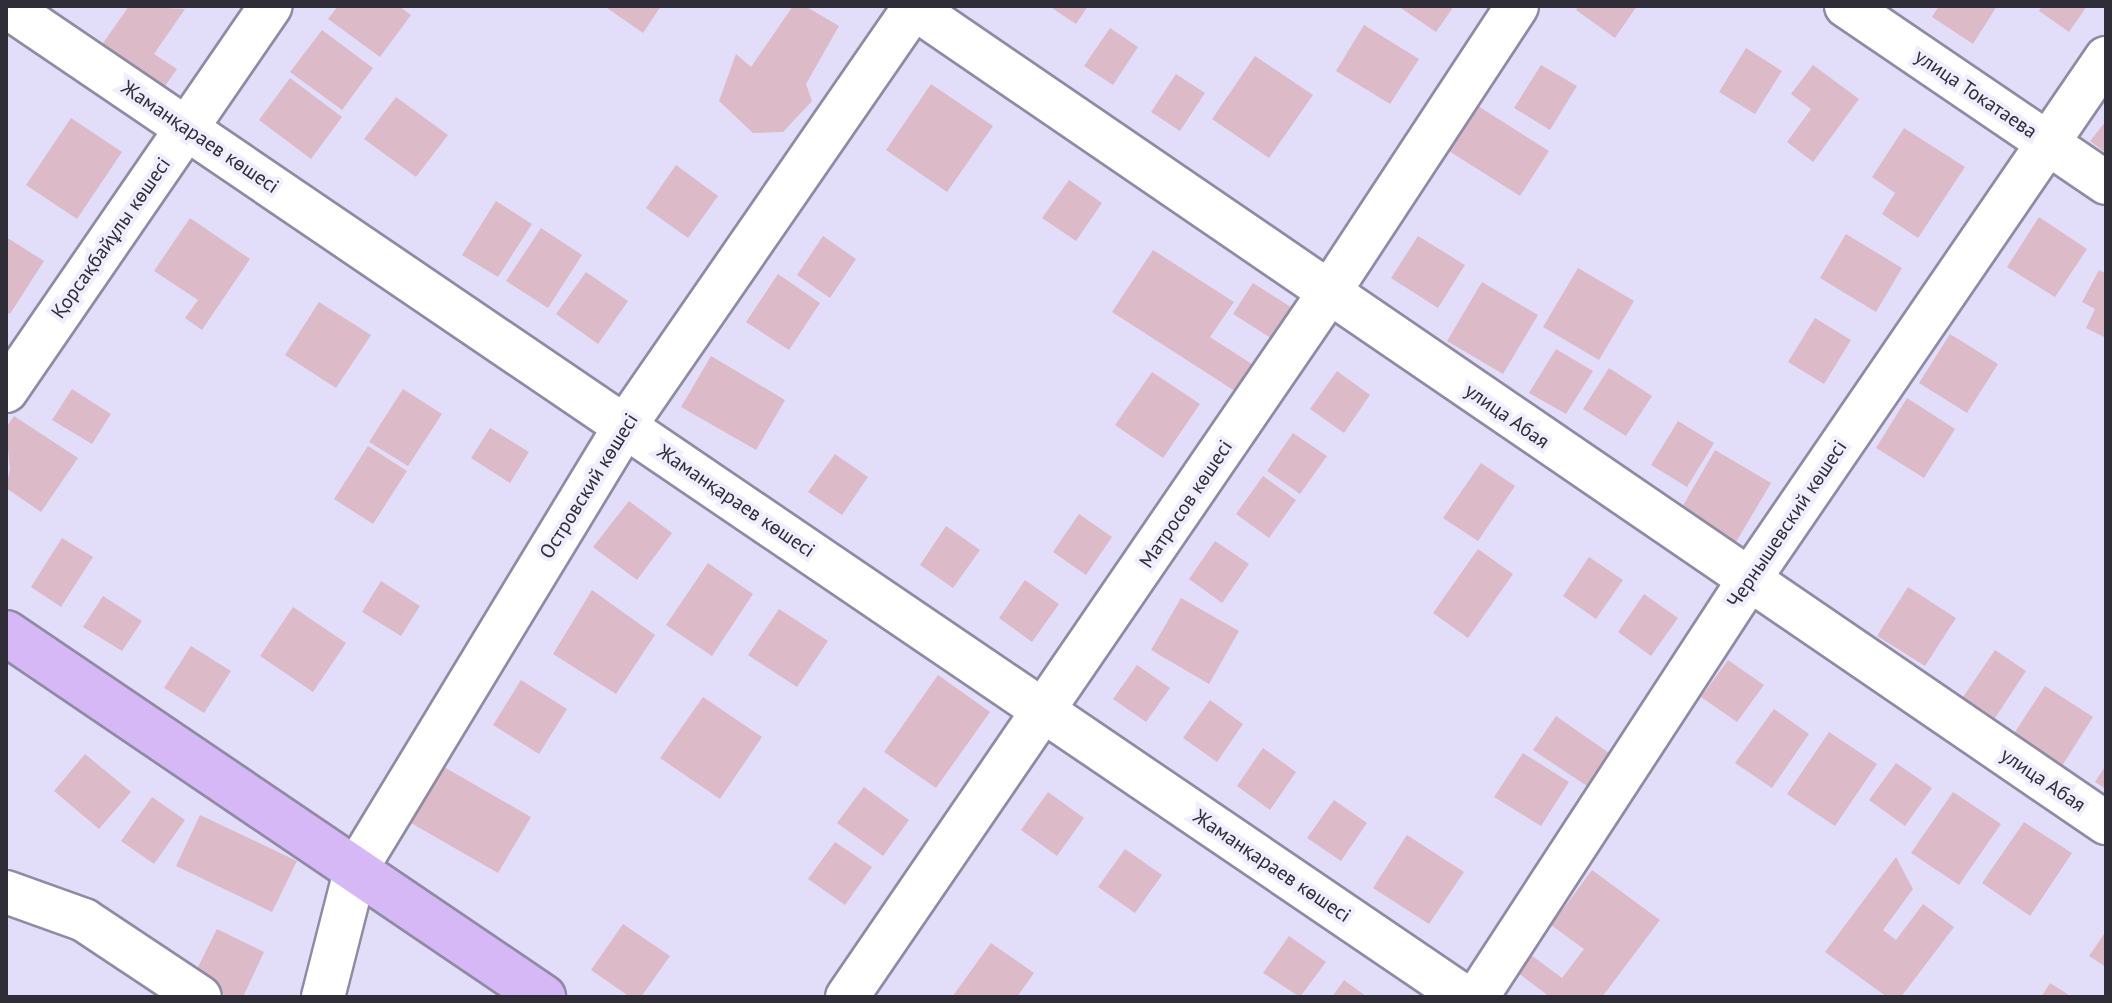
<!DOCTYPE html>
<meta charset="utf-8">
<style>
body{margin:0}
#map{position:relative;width:2112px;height:1003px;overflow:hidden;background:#e2defa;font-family:"PT Sans",sans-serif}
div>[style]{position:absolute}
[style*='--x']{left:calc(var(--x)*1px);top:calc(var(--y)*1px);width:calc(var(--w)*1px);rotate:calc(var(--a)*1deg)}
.building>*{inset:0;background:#ddbac8}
.roads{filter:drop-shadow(2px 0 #8f8ba4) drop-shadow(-2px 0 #8f8ba4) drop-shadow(0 2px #8f8ba4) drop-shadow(0 -2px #8f8ba4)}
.minor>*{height:42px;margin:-21px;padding:0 21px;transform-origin:21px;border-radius:21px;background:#fff}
.major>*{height:44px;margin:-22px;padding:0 22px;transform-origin:22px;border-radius:22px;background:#d7b8f6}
span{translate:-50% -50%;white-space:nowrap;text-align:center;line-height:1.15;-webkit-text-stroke:8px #efedfe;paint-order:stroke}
.street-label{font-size:20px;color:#2f2e38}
.frame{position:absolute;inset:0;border:8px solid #2f2e38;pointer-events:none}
</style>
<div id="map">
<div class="building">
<div style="clip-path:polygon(129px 6px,185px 9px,154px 54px,177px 69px,163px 89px,101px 46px)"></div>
<div style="clip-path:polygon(338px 6px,399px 6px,411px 15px,380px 57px,328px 19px)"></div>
<div style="clip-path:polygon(604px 6px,661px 6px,643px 33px)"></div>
<div style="clip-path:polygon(793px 6px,805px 6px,839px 26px,806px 84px,812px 101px,783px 132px,753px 133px,719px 101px,736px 54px,751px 67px)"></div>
<div style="clip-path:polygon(1049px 6px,1088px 6px,1076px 24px)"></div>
<div style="clip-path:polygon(1398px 6px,1454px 6px,1436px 32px)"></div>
<div style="clip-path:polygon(1579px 6px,1637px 6px,1615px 38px,1576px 10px)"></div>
<div style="clip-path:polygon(1939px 6px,1997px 6px,1973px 44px,1932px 17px)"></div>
<div style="clip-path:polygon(2042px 6px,2087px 6px,2069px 32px,2039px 11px)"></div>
<div style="clip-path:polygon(1364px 25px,1419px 59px,1390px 104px,1336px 71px)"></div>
<div style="clip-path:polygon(1110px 28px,1138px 47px,1113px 85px,1084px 66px)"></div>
<div style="clip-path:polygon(322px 30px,373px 68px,342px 110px,290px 72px)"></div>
<div style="clip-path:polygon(1746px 48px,1782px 71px,1755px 114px,1719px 92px)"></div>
<div style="clip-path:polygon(1255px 56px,1313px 95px,1269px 158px,1212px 119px)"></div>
<div style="clip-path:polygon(1541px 65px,1577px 86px,1550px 130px,1514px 108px)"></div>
<div style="clip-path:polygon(1813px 65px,1859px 99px,1813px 162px,1787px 142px,1811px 109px,1791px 94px)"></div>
<div style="clip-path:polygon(1176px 74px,1205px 93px,1180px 131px,1151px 112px)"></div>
<div style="clip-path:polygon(290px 78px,342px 117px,311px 159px,259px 120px)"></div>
<div style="clip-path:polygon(931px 84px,993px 126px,947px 192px,886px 150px)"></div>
<div style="clip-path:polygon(396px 97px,448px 135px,416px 177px,364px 139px)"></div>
<div style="clip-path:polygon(1478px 106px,1549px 151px,1520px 196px,1449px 151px)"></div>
<div style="clip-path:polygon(71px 118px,122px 152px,77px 219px,26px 185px)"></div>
<div style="clip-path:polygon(2106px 121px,2106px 153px,2090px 141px)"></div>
<div style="clip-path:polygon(1904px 128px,1965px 167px,1918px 238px,1882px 214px,1895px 193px,1872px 177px)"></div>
<div style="clip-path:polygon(676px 165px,718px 196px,688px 238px,646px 208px)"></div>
<div style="clip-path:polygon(1069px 180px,1102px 203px,1076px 241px,1042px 218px)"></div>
<div style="clip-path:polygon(496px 201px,532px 224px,498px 277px,462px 255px)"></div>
<div style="clip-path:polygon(2039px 217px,2087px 249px,2055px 297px,2007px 267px)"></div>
<div style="clip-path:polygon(190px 218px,250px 259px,202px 330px,185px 318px,198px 300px,154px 271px)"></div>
<div style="clip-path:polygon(541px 228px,582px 255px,548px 308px,506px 281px)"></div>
<div style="clip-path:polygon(1846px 234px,1902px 268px,1876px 312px,1820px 278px)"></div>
<div style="clip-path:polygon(823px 236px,856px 259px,830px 298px,797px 275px)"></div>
<div style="clip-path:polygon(1418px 236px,1465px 265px,1438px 308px,1391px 278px)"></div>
<div style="clip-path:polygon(6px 237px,44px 261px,10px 314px,6px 312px)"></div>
<div style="clip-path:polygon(1153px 250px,1234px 302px,1210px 337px,1258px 368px,1241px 395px,1112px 312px)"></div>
<div style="clip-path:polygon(1578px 268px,1634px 301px,1599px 360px,1543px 327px)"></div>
<div style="clip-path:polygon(2099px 270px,2106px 273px,2106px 338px,2086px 328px,2095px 309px,2082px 302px)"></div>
<div style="clip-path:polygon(586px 272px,628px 301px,598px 344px,556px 314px)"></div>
<div style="clip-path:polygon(778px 274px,820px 303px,789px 350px,746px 322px)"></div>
<div style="clip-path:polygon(1482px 282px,1538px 315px,1503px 374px,1447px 341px)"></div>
<div style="clip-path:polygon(1253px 283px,1297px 311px,1277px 342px,1233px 314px)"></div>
<div style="clip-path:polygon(319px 302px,371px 335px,336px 388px,285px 355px)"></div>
<div style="clip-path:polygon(1815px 318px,1851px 340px,1824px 384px,1788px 362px)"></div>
<div style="clip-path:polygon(1950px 334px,1998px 364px,1967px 413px,1919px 383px)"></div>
<div style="clip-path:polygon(1556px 349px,1593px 371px,1566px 414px,1529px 393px)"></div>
<div style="clip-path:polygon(711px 356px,785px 400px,756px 450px,681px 407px)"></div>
<div style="clip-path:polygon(1609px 368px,1652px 396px,1626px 436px,1583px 409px)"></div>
<div style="clip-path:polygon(1337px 371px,1370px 395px,1344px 433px,1310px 409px)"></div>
<div style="clip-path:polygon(1152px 372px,1200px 404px,1163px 458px,1115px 425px)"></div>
<div style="clip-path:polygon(72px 389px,111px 414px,92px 444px,52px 420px)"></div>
<div style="clip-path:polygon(403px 389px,442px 414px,408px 466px,369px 442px)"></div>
<div style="clip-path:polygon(1907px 398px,1955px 429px,1924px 478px,1876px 448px)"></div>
<div style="clip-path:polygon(14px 416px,78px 458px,41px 512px,6px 488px,10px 469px,6px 428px)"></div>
<div style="clip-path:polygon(1678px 421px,1714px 443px,1687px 487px,1651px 465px)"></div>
<div style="clip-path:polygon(490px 428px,529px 452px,510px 483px,471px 458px)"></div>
<div style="clip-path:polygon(1293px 433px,1327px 456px,1300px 494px,1267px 471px)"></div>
<div style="clip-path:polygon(368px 446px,407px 471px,373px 524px,334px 499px)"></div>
<div style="clip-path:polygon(1715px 450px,1771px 483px,1736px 542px,1681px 509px)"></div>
<div style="clip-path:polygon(835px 454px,868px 477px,842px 515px,808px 492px)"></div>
<div style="clip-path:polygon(1481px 463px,1515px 486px,1478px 541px,1443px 518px)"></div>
<div style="clip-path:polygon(1263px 476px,1296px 500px,1269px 538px,1236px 514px)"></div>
<div style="clip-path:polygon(629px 501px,672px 533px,637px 580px,593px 547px)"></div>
<div style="clip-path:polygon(1079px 514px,1112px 537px,1086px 575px,1053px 552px)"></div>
<div style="clip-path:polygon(946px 526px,980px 550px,953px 588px,920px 565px)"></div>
<div style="clip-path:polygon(62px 538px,93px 557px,61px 607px,31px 587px)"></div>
<div style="clip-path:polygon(1215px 541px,1249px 564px,1222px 603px,1189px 579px)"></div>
<div style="clip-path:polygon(1478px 549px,1513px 574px,1468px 638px,1433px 613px)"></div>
<div style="clip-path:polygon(1589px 557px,1623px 580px,1596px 619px,1563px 596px)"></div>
<div style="clip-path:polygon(708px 563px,753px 594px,712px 656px,666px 625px)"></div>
<div style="clip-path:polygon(1025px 580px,1059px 604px,1032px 642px,999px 618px)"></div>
<div style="clip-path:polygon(381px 581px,420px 606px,401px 636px,362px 612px)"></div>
<div style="clip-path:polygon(1908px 587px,1956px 618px,1925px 666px,1877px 636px)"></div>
<div style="clip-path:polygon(592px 590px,655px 635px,616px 694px,553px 654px)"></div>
<div style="clip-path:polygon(1644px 594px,1678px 618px,1651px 656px,1618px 632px)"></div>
<div style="clip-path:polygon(103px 596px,142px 621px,122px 651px,83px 627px)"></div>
<div style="clip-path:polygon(1181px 598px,1239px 631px,1209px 684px,1151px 650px)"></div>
<div style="clip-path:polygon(293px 607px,346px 643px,313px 692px,260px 656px)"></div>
<div style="clip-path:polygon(779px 609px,828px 641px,797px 687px,748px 655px)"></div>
<div style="clip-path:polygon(191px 646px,231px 671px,204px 713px,164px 688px)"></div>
<div style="clip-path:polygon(1995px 650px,2026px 671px,1995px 718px,1963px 697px)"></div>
<div style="clip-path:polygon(1728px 660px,1764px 685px,1737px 722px,1701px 697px)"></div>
<div style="clip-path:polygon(1137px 665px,1170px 688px,1146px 722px,1113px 699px)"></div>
<div style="clip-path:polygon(938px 675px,990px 712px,936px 788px,884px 752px)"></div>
<div style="clip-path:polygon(521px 680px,567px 709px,539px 754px,493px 725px)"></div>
<div style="clip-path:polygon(2045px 686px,2093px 717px,2062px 766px,2013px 735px)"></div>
<div style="clip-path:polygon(703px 697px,762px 737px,720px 799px,660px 758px)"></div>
<div style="clip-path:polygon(1210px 700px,1243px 724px,1217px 762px,1183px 738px)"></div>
<div style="clip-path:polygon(1774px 709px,1809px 734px,1772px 788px,1735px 763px)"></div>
<div style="clip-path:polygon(1556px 716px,1609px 753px,1587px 786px,1533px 750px)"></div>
<div style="clip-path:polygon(1829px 732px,1877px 764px,1835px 826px,1787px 794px)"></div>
<div style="clip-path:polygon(1263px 748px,1296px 772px,1270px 810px,1237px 786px)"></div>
<div style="clip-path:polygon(1523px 753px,1569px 782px,1541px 826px,1494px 797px)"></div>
<div style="clip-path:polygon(85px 754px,131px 792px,99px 829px,54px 791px)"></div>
<div style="clip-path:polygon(1896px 763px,1932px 788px,1905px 826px,1869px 800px)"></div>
<div style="clip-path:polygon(2106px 765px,2106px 789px,2095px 782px)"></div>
<div style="clip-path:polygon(444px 767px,531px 817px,498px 873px,411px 823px)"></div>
<div style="clip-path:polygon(864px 787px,909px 820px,883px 856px,837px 823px)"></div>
<div style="clip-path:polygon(1048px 792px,1084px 818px,1057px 856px,1021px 830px)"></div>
<div style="clip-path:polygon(1953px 792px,2001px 824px,1959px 885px,1911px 853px)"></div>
<div style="clip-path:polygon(152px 797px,185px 820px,154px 864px,121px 841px)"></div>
<div style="clip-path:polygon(1334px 800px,1367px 823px,1341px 861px,1307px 838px)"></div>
<div style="clip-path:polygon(200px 815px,297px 861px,272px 912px,176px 866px)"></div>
<div style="clip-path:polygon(2024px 822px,2072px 853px,2030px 916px,1982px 883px)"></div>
<div style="clip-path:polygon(1407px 835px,1464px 872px,1429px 924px,1373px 888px)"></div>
<div style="clip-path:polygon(835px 842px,872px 867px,845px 905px,808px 879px)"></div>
<div style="clip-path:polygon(1125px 849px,1162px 875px,1135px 913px,1098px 887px)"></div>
<div style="clip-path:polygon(1896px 857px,1913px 889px,1883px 930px,1896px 940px,1923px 904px,1954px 927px,1901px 997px,1887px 997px,1825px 952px)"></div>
<div style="clip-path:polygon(1592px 870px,1660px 920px,1602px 997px,1550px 997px,1518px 973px,1531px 955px,1562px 978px,1584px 949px,1551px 925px)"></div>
<div style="clip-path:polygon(623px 924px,670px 956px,641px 997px,630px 997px,591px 970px)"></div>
<div style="clip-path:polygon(217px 929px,264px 952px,243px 997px,229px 997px,192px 979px)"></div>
<div style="clip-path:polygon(2106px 931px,2106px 967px,2089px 956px)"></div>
<div style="clip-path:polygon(1289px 936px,1326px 962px,1300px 997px,1263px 973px)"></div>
<div style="clip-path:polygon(991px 943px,1034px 973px,1017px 997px,952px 997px)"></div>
<div style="clip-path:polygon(1344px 980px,1367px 997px,1332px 997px)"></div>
<div style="clip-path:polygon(2050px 983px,2072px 997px,2041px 997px)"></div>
</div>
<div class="roads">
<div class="minor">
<div style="--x:6;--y:6;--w:1764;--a:34.19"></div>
<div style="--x:911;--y:6;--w:1448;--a:34.36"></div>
<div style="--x:1846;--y:6;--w:315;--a:34.2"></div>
<div style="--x:6;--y:391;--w:467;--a:-55.5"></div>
<div style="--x:6;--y:892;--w:83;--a:19.7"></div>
<div style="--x:84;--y:920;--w:139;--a:33.6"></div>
<div style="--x:323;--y:997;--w:130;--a:-75.7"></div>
<div style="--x:355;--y:871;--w:521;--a:-58.75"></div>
<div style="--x:625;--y:426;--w:510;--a:-55.38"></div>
<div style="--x:847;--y:997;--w:852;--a:-55.62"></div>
<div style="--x:1328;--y:294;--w:344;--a:-56.7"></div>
<div style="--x:1477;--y:997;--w:496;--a:-56.9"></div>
<div style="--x:1748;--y:581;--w:634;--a:-55.61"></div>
</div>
<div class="major">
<div style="--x:6;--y:633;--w:649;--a:34.13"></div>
</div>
</div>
<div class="street-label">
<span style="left:1976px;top:94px;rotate:34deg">улица Токатаева</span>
<span style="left:200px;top:137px;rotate:34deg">Жаманқараев көшесі</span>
<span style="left:111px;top:238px;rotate:-55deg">Қорсақбайұлы көшесі</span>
<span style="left:1507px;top:416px;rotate:35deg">улица Абая</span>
<span style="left:589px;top:486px;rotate:-58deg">Островский көшесі</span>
<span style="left:736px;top:501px;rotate:34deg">Жаманқараев көшесі</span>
<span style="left:1186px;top:504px;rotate:-56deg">Матросов көшесі</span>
<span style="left:1787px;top:524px;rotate:-56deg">Чернышевский көшесі</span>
<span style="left:2043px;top:780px;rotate:34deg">улица Абая</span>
<span style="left:1272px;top:866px;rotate:34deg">Жаманқараев көшесі</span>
</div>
<div class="frame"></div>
</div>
